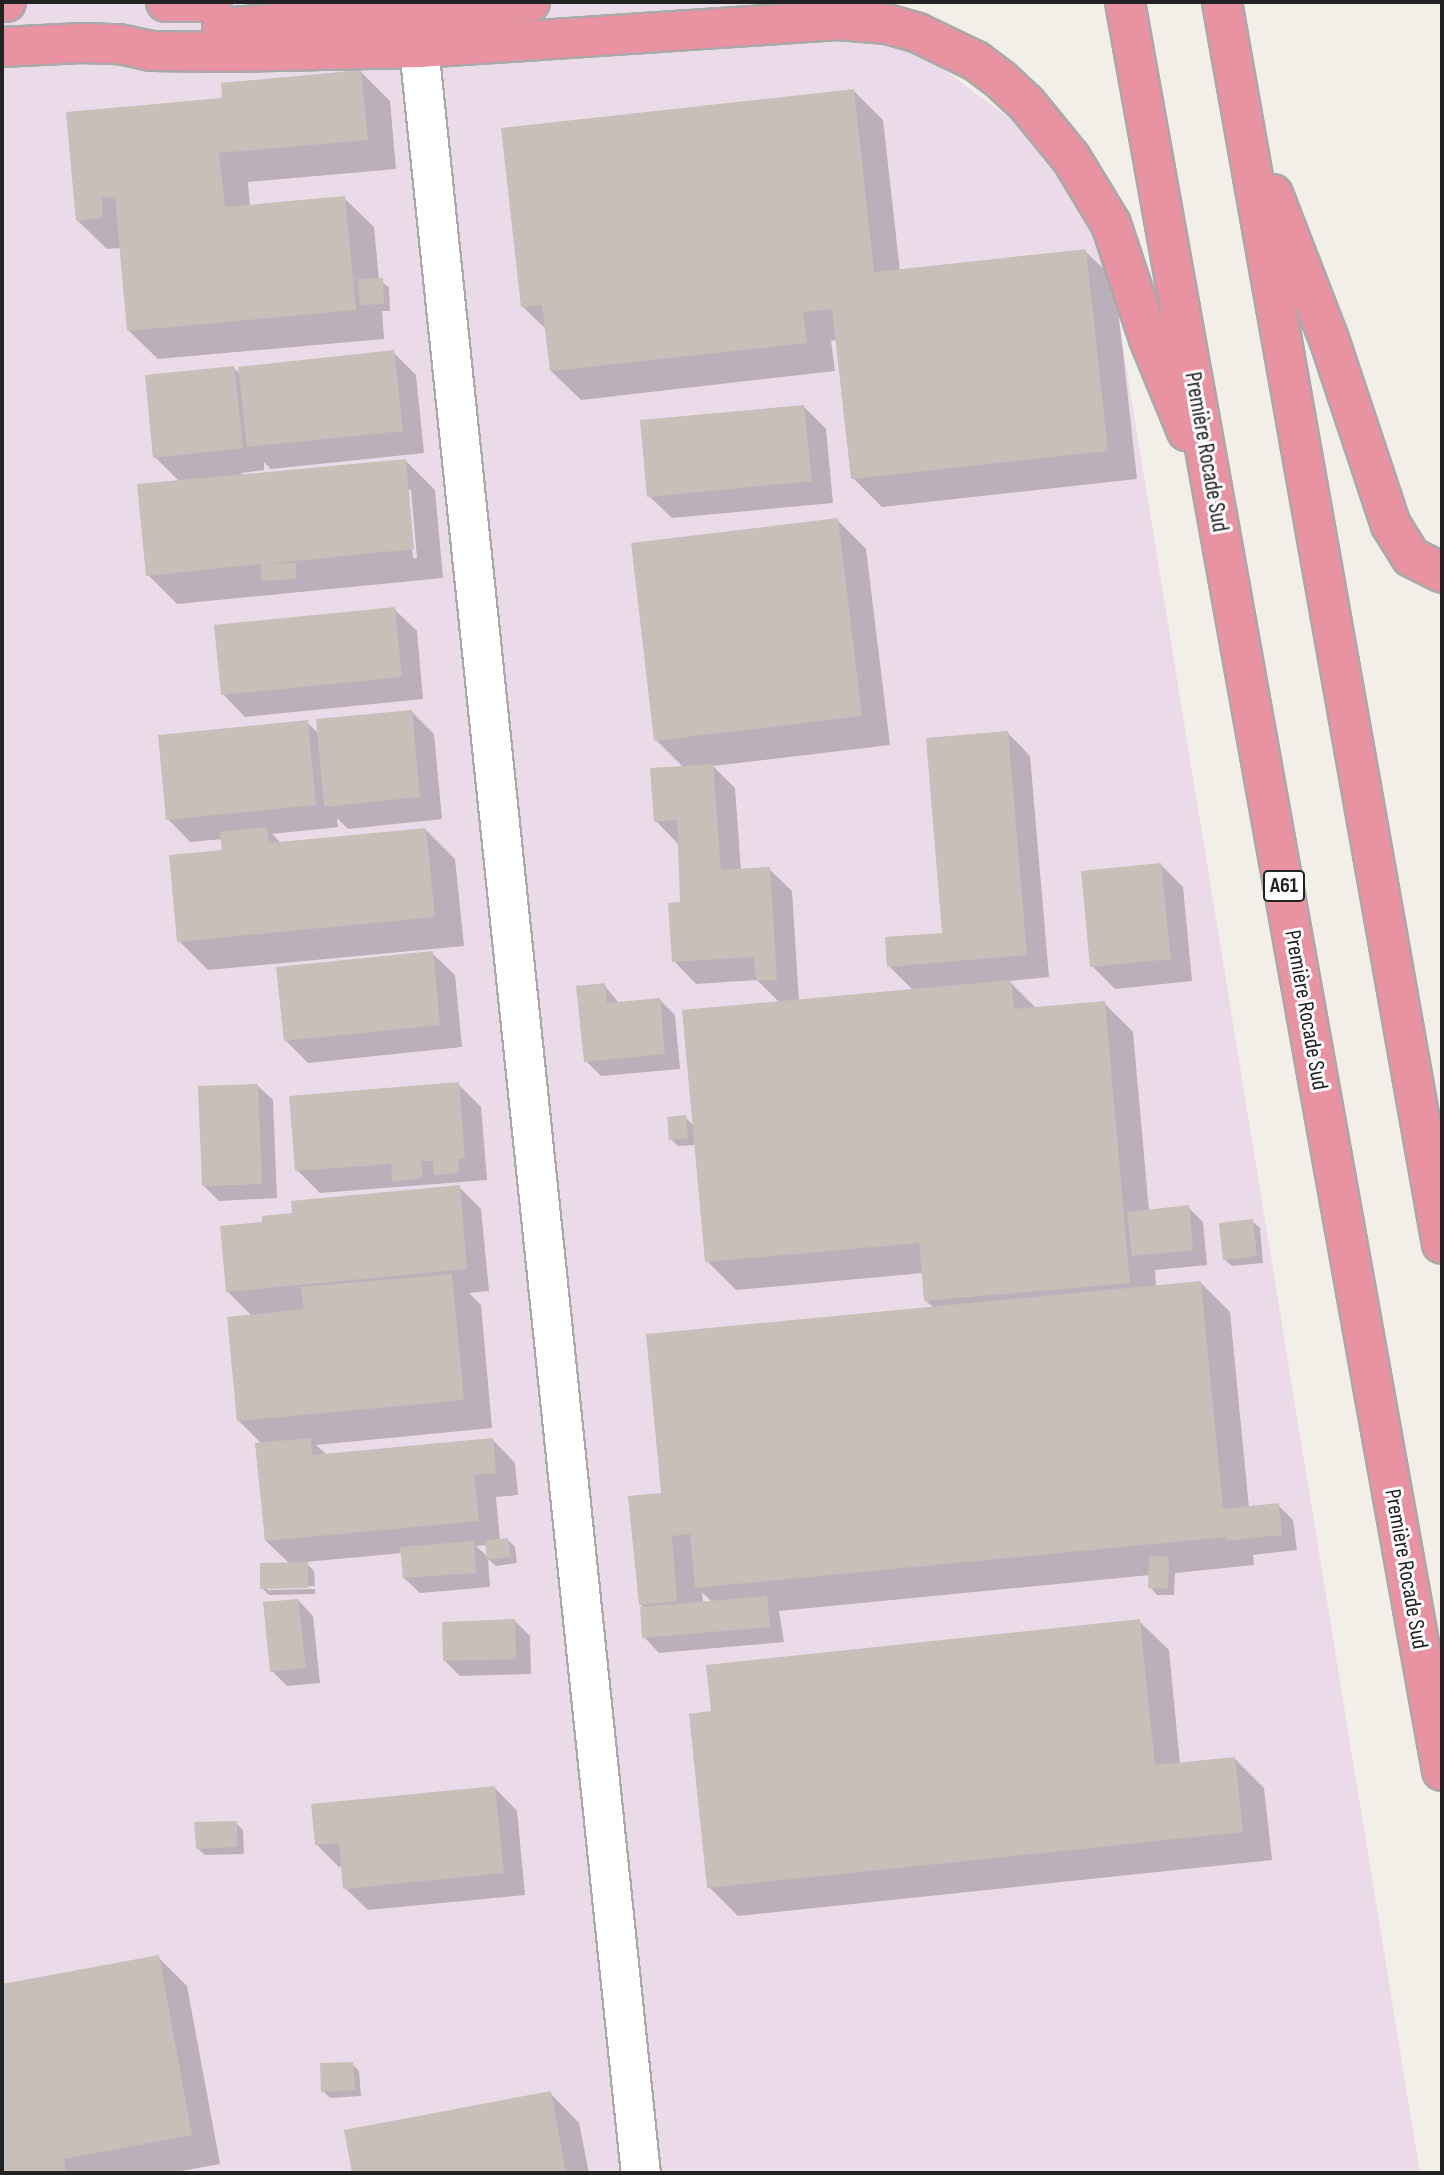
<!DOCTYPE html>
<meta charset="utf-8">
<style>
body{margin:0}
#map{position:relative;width:1444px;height:2175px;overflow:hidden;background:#f2efe9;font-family:"Sofia Sans Condensed",sans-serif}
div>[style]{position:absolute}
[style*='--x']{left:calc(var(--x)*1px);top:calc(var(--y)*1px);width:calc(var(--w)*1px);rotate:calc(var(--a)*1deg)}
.industrial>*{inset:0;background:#ebdbe8}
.shadow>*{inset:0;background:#0003}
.building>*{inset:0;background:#c7bfb8}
.roads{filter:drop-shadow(2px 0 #a9a9a9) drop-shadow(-2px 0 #a9a9a9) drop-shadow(0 2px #a9a9a9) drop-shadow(0 -2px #a9a9a9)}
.minor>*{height:38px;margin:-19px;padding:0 19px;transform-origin:19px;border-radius:19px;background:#fff}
.highway>*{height:38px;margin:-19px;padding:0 19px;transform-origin:19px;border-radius:19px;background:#e892a2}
span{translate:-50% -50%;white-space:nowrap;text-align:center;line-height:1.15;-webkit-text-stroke:6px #fff;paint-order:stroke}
.shield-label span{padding:2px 5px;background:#fff;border:2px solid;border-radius:5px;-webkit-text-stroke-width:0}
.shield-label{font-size:21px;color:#222;font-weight:700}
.street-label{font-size:23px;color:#222}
.frame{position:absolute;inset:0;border:4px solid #222;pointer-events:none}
</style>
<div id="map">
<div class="industrial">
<div style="clip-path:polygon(2px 2px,814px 2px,866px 11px,1022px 128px,1042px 149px,1105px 236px,1420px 2173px,2px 2173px)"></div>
</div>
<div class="shadow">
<div style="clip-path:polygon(361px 72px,390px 101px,396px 169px,248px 182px,250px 206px,344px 198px,374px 227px,379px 280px,389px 287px,390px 311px,382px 311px,384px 339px,158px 359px,128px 330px,121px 248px,107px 249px,77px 220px,68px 114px,223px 100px)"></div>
<div style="clip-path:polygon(854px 91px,883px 120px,900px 271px,1085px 251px,1115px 280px,1137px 479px,882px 507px,853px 478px,837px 340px,831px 341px,835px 371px,581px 400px,551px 371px,547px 330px,522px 306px)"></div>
<div style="clip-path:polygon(evenodd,393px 352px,416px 375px,424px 453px,271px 469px,264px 462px,264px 470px,242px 473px,242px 476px,405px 460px,435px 490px,443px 578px,177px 604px,148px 575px,180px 482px,155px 457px,234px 368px,240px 374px,393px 352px,407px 490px,411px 490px,417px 558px,413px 558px,407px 490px)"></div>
<div style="clip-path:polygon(804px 407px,826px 429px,833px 503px,672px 518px,649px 496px)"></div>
<div style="clip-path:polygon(evenodd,837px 520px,866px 549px,890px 745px,713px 766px,735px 788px,741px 870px,769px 869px,792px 891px,799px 1001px,914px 991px,889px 966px,943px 934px,1008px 733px,1030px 756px,1049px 977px,1009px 981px,1037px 1009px,1104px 1003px,1133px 1032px,1149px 1211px,1188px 1207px,1203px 1222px,1207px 1265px,1155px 1270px,1156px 1287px,1201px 1283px,1230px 1312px,1249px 1508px,1278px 1505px,1293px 1520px,1297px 1550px,1253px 1555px,1254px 1565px,1175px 1573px,1174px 1595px,1157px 1595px,1150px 1587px,1150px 1575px,779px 1611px,784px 1642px,659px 1653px,644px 1637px,644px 1609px,640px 1604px,663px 1494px,934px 1308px,926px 1301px,923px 1273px,736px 1290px,707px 1261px,696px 1145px,678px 1146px,671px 1139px,685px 1117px,694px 1126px,780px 1003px,757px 980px,696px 984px,674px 961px,682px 904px,678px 844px,656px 821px,684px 768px,656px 740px,837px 520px,702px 1592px,713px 1603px,703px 1604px,702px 1592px)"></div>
<div style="clip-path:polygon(394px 609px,417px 631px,423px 699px,245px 717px,223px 694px)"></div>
<div style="clip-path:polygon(411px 711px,434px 734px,442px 819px,348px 829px,337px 818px,338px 827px,272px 834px,282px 844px,426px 830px,455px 859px,464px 946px,208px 970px,179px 941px,224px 852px,223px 839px,190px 842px,168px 819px,307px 722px,319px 734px)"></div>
<div style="clip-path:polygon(1161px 865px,1183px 887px,1192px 981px,1115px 989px,1092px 966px)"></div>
<div style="clip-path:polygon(432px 953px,455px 975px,462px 1047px,308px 1063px,285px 1040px)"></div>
<div style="clip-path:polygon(604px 985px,619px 1003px,660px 1000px,675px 1015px,680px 1069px,601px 1076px,586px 1061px)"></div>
<div style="clip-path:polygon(458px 1084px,481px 1107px,487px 1180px,320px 1193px,297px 1170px)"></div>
<div style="clip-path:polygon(257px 1085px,273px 1100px,277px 1198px,219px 1201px,204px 1186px)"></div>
<div style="clip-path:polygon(evenodd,459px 1187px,481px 1209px,489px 1291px,469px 1293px,481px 1305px,492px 1428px,316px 1445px,327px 1455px,493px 1440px,515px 1463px,518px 1495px,496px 1497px,500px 1541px,508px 1540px,515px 1547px,517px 1563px,496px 1566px,488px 1559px,490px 1587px,420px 1593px,404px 1578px,402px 1553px,305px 1562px,314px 1571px,315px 1586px,267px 1587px,267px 1590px,315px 1589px,315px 1594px,269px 1595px,262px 1588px,290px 1564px,266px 1541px,262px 1444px,238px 1420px,252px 1316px,227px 1291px,264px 1223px,294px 1215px,459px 1187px,487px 1545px,489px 1558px,476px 1546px,487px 1545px)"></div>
<div style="clip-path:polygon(1252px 1221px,1260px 1228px,1263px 1263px,1232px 1266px,1224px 1259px)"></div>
<div style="clip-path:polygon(298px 1600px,313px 1616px,320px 1683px,287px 1686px,272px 1671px)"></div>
<div style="clip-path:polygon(515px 1621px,530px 1636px,531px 1674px,460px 1676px,445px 1661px)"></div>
<div style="clip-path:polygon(1139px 1621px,1169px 1650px,1180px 1764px,1235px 1759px,1264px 1788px,1272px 1860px,738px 1916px,709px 1887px,713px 1712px)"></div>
<div style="clip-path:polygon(495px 1788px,517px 1811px,525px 1895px,368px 1910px,345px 1888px,343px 1866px,339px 1867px,316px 1844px)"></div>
<div style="clip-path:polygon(236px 1823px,243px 1830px,244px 1854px,205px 1855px,197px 1848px)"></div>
<div style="clip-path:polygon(158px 1957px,187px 1986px,220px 2164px,170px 2173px,2px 2173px,2px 1986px)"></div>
<div style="clip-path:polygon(352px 2064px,359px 2071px,361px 2096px,330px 2098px,323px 2091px)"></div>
<div style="clip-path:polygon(550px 2093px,579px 2123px,589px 2173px,353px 2173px,346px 2132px)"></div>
</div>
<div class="building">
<div style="clip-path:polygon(361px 70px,368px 140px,219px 153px,225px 207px,345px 196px,356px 310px,127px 331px,115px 197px,102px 198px,103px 218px,76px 221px,66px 112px,222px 98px,221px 83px)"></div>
<div style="clip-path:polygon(854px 89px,874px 272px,1086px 249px,1108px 451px,851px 479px,832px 309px,803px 312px,807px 343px,550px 371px,542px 305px,521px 307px,501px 128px)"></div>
<div style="clip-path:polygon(383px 278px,384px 304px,360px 305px,358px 279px)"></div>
<div style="clip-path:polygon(394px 350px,403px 431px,247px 447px,238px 367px)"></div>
<div style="clip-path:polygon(234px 366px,243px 448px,153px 458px,145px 375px)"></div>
<div style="clip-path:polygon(804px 405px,812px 481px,647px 497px,640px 420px)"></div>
<div style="clip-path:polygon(406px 459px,414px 549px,265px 564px,296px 563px,296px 579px,261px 581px,261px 564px,146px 576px,137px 484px)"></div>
<div style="clip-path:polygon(838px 518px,862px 716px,654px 741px,631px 543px)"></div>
<div style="clip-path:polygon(395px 607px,402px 677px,221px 695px,214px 625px)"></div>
<div style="clip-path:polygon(412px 710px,420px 797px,324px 807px,316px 719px)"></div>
<div style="clip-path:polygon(308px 720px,316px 805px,166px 820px,158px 735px)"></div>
<div style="clip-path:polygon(1008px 731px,1027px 955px,887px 967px,885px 937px,942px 933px,926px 738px)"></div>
<div style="clip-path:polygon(713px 764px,721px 870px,770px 867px,777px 980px,756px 981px,754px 957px,672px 962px,668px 903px,680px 902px,677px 820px,654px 822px,650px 768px)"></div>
<div style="clip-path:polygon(267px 827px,269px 843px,426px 828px,435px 917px,177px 942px,169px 855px,222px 850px,220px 832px)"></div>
<div style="clip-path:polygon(1161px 863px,1171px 959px,1090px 967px,1081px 871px)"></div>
<div style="clip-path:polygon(433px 951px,440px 1025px,284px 1041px,276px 967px)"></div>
<div style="clip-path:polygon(1011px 980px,1014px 1009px,1105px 1001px,1130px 1283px,924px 1301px,919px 1243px,705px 1262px,682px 1010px)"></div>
<div style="clip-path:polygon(605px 983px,607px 1003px,660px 998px,665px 1054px,584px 1062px,576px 986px)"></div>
<div style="clip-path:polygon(459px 1082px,465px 1158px,458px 1159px,459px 1173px,434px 1175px,433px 1161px,421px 1161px,423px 1178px,392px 1182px,391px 1164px,295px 1171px,289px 1096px)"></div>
<div style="clip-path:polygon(258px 1084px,262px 1184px,202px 1186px,198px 1086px)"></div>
<div style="clip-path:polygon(686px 1115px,688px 1138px,669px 1140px,667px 1117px)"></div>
<div style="clip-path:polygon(460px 1185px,467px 1269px,226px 1292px,220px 1226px,262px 1222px,262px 1216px,292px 1213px,291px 1201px)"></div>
<div style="clip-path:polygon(1189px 1205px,1193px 1250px,1132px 1256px,1127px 1212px)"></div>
<div style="clip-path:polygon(1253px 1219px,1257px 1256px,1223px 1260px,1219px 1223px)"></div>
<div style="clip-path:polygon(452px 1274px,464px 1400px,237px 1421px,227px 1317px,303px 1309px,301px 1287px)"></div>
<div style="clip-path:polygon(1201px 1281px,1223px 1509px,1279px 1503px,1282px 1535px,1226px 1541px,1226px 1537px,695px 1588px,690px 1534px,672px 1536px,677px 1601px,639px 1605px,628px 1496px,661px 1493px,646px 1334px)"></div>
<div style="clip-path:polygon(311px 1438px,312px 1455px,493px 1438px,496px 1473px,474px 1475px,479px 1521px,265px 1541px,255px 1443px)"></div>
<div style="clip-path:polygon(508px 1538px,511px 1557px,487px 1560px,485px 1541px)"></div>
<div style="clip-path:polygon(474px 1541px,476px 1573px,403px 1578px,400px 1547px)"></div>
<div style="clip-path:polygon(1149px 1556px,1169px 1557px,1168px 1589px,1148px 1588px)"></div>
<div style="clip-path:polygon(308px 1562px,308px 1588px,260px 1589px,260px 1563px)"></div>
<div style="clip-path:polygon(767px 1596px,770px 1627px,642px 1638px,640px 1607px)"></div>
<div style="clip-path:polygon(298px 1599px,306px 1668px,270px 1672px,263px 1602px)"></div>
<div style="clip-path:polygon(515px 1619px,516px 1659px,443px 1661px,442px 1622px)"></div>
<div style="clip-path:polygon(1140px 1619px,1155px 1765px,1235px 1757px,1243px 1832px,707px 1888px,689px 1714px,711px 1711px,706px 1665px)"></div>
<div style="clip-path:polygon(495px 1786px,504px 1873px,343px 1889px,339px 1843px,315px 1845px,311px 1804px)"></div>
<div style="clip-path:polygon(237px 1821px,237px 1847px,196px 1849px,194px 1822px)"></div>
<div style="clip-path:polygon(159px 1955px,192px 2135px,64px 2159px,66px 2173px,2px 2173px,2px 1984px)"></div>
<div style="clip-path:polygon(353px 2062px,355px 2090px,321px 2092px,320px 2063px)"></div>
<div style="clip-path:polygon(551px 2091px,566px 2173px,352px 2173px,344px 2130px)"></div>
</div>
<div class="roads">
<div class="minor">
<div style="--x:419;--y:48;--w:2137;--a:84.04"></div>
</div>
<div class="highway">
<div style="--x:2;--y:2;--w:4;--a:0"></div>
<div style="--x:166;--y:2;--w:46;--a:0"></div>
<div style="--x:1125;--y:2;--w:1797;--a:79.84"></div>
<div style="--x:1222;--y:2;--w:1261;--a:79.96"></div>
<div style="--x:222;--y:28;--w:309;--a:-4.8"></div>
<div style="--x:2;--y:47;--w:80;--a:-2.9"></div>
<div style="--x:82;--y:43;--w:37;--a:2"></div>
<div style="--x:119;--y:44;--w:34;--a:12"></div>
<div style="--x:152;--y:51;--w:77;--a:0.7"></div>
<div style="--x:229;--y:52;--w:190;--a:-1.2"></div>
<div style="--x:419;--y:48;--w:420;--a:-3.8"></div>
<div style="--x:838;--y:20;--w:49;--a:4.7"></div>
<div style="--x:887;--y:24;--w:32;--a:16"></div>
<div style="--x:918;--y:33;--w:64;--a:25.8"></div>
<div style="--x:976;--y:61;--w:31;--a:37"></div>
<div style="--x:1001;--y:80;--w:34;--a:43"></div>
<div style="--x:1026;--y:103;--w:71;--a:50.7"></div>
<div style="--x:1071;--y:158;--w:77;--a:58.8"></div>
<div style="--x:1111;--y:224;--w:121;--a:71.7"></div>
<div style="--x:1149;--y:339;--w:100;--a:67.6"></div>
<div style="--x:1273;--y:194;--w:155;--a:68.9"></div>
<div style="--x:1329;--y:339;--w:196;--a:71.6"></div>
<div style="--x:1391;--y:525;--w:38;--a:58"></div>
<div style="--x:1411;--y:557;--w:35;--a:27"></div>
</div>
</div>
<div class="shield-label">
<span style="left:1284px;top:886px">A61</span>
</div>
<div class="street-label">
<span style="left:1206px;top:452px;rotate:80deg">Première Rocade Sud</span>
<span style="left:1306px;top:1010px;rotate:80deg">Première Rocade Sud</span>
<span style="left:1406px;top:1569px;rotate:80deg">Première Rocade Sud</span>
</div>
<div class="frame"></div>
</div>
